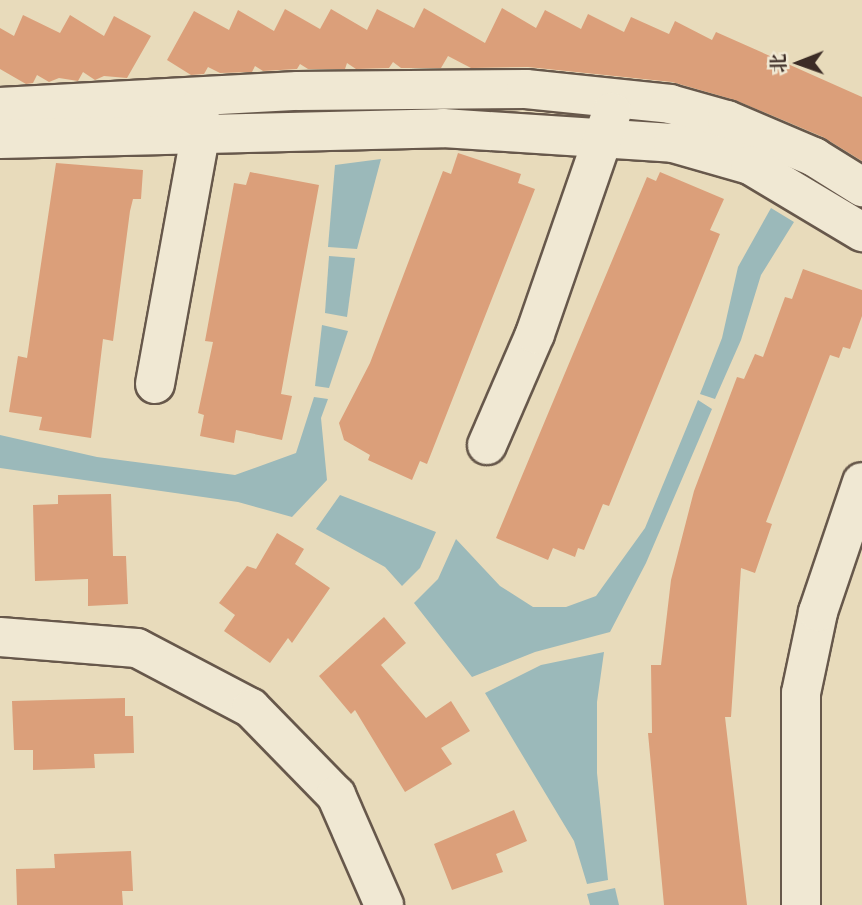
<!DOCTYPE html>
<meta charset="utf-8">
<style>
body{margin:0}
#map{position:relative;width:862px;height:905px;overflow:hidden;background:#e8dbbb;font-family:"Gentium Book Plus","Noto Serif SC",serif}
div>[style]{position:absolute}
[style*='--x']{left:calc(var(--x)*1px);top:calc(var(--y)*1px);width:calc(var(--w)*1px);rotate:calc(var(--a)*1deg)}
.water>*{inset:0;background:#9bb9ba}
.building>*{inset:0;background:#db9f7a}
.roads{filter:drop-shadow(2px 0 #67584b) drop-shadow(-2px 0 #67584b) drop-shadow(0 2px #67584b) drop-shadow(0 -2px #67584b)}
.minor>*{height:38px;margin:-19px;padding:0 19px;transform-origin:19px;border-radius:19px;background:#f0e8d3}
span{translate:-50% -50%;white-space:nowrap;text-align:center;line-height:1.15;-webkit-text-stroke:5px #f0e8d3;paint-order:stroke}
.north{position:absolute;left:764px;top:28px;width:70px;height:70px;-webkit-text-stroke:5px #f0e8d3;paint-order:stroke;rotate:269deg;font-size:19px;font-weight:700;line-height:28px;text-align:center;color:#3c2c26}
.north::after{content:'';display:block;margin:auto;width:24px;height:32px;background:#3c2c26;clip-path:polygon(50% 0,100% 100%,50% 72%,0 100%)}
</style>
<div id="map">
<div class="water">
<div style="clip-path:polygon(381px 159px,357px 249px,328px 247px,335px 165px)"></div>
<div style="clip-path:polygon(771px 208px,794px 222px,761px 275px,741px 340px,715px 399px,700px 394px,722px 338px,738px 267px)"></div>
<div style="clip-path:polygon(329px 256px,355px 258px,347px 317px,325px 313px)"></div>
<div style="clip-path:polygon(322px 325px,348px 331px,329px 388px,315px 386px)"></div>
<div style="clip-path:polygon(314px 397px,328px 399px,321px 418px,327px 480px,292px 517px,238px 502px,0 468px,0 435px,97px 457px,235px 475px,296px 453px)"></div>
<div style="clip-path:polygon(698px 400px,712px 409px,646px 563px,610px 632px,535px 652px,472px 677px,414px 603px,438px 579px,456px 539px,500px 586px,533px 607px,566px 607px,596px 596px,645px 528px)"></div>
<div style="clip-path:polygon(340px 495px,436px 532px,420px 568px,402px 586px,385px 567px,316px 529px)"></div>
<div style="clip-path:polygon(604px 652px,597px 702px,597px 773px,608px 880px,587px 884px,574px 841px,485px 693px,541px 665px)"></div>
<div style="clip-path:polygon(615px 888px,619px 905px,590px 905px,587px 894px)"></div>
</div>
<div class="building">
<div style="clip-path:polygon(424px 8px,485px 43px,502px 8px,536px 28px,545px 10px,581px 29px,588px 14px,624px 32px,631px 17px,669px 34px,675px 21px,712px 40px,716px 32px,862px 97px,862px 161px,823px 137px,735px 100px,672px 82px,528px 67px,471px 68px,448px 56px,441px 68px,401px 68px,393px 62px,389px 68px,356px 69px,347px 63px,345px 69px,308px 69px,300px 64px,297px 69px,263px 71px,255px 66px,252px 72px,220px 73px,208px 67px,204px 74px,191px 75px,167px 60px,194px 11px,229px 30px,238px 10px,274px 31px,285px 9px,320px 29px,331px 9px,367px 30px,377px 9px,414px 28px)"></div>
<div style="clip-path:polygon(23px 15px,60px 33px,70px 15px,104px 36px,114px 16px,151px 36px,127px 78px,104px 76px,95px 80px,83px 72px,78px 81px,59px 78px,49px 82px,37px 75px,33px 83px,26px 84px,0 69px,0 28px,14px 36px)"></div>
<div style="clip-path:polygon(458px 153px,521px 174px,518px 183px,535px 189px,427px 464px,420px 461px,412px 480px,368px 460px,370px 455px,344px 440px,339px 423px,370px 363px,443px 171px,451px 174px)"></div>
<div style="clip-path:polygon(56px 163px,143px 170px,141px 199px,133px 199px,130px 211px,113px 341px,103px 339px,91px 438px,39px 430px,42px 417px,9px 412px,18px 356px,27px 358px)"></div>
<div style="clip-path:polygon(250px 172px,319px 185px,281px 394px,292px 396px,282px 440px,236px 430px,234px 443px,200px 436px,204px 415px,198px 413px,213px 342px,205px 341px,234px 183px,246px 185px)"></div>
<div style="clip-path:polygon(660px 172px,724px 199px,710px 230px,720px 234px,609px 506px,603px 504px,584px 550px,578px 548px,575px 557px,553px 548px,548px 560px,496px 538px,647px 177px,656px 181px)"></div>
<div style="clip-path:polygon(803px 269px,862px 290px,862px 316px,850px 349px,843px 347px,839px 358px,830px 355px,766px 522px,772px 524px,755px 573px,741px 568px,731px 717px,725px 717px,747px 905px,664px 905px,648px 733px,652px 733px,651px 665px,661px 665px,671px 580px,694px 491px,737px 377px,744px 379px,755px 354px,763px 357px,785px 297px,792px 299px)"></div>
<div style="clip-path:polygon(111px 494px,113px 556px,126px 556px,128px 604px,88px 606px,88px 579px,35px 581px,33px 505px,58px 504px,58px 495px)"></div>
<div style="clip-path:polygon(277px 533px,304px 549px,295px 564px,330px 588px,292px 643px,288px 638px,270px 663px,224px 631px,235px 615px,219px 603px,247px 566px,256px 569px)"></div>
<div style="clip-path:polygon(384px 617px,406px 643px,381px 665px,426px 718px,451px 701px,470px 731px,441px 748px,452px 764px,405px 792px,355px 710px,351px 714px,319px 676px)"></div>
<div style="clip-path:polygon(125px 698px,125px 716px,133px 716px,134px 753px,94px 754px,95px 768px,33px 770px,33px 750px,14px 750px,12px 701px)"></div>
<div style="clip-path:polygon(514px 810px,527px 841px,496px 854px,503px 872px,452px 890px,434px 844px)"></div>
<div style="clip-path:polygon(131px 851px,133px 891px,122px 891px,123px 905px,17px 905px,16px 869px,55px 868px,54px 854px)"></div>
</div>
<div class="roads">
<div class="minor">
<div style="--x:0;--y:107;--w:298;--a:-3.1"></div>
<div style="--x:298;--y:91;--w:228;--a:-0.5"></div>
<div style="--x:526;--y:89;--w:145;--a:5.9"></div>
<div style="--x:670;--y:104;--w:59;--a:15.7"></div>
<div style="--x:727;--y:120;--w:95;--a:23"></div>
<div style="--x:814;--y:157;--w:57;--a:32"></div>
<div style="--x:0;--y:139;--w:443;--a:-1.4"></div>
<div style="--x:443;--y:128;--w:230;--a:3.7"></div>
<div style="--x:673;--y:143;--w:80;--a:15.9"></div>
<div style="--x:750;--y:165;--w:131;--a:30.9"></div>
<div style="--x:155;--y:384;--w:257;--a:-79.7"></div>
<div style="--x:201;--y:131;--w:24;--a:-95"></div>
<div style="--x:487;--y:445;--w:121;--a:-66.6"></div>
<div style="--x:535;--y:334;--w:235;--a:-70.9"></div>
<div style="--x:0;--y:637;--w:137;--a:4.6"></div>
<div style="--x:137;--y:648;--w:129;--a:27.8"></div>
<div style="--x:251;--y:708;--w:122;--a:45.7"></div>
<div style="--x:336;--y:795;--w:120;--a:66.4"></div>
<div style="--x:801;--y:905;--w:212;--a:-90"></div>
<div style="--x:801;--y:693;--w:83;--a:-78.1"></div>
<div style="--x:818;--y:612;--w:137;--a:-71.3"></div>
</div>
</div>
<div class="north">北</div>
</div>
